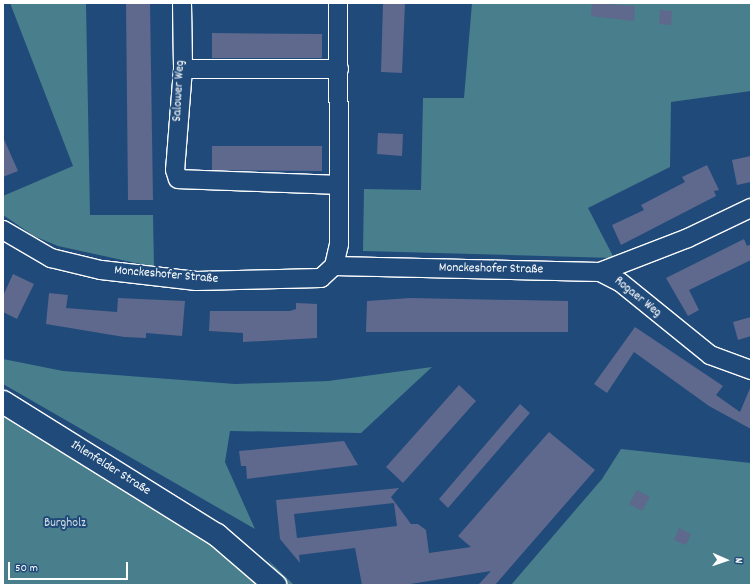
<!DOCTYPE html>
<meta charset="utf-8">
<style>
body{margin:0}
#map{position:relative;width:754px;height:588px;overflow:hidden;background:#1f4a7a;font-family:Dekko,sans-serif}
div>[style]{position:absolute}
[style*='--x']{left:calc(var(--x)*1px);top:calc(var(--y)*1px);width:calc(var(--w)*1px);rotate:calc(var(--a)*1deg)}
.green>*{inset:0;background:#497e8c}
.building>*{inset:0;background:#5f688d}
.roads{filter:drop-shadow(1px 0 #fff) drop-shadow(-1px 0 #fff) drop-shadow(0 1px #fff) drop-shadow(0 -1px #fff)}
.minor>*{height:18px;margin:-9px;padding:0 9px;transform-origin:9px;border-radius:9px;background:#1f4a7a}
.major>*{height:22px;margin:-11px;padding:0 11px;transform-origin:11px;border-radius:11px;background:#1f4a7a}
span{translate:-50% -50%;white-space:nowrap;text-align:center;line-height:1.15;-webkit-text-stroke:4px #1f4a7a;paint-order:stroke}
.street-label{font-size:13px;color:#fff}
.park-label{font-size:13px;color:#d2dfe2}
.frame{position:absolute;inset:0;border:4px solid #fff;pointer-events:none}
.north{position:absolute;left:706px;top:540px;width:40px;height:40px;-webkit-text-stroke:3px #1f4a7a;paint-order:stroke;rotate:92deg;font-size:11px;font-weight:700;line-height:16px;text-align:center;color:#fff}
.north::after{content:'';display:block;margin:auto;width:14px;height:18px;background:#fff;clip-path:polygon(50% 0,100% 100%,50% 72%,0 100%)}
.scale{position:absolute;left:8px;top:562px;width:120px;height:18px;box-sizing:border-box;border:2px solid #fff;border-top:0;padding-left:5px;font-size:12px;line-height:14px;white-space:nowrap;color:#fff;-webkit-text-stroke:3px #1f4a7a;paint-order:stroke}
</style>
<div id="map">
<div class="green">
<div style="clip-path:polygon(10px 3px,86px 3px,90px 215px,153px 215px,154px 267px,58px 246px,34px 236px,3px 215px,3px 196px,73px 166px)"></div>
<div style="clip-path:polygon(472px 3px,751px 3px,751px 91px,671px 102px,670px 167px,588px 208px,614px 258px,363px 251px,364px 189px,421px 190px,423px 98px,464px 98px)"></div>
<div style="clip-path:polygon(3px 359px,63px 371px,235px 384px,328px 381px,432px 367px,361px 433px,230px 431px,225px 462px,255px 529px,3px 384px)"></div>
<div style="clip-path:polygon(3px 412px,212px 544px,264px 585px,3px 585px)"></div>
<div style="clip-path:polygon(621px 449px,751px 463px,751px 585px,511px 585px,602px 479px)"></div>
<div style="clip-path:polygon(267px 559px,294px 585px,287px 585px)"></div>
</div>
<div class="building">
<div style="clip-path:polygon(126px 3px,150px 3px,153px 200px,128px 200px)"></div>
<div style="clip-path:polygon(383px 3px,405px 3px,402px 73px,381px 72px)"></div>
<div style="clip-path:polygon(592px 3px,635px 6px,634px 21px,591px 16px)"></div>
<div style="clip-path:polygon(660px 10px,672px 11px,671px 25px,659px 24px)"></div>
<div style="clip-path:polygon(212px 33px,322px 34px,322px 58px,212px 58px)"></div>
<div style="clip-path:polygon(378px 133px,403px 134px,402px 156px,377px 154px)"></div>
<div style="clip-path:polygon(3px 137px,18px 171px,3px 177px)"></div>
<div style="clip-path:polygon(212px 146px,322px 146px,322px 171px,212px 170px)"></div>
<div style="clip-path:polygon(751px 156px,751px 182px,737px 185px,732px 160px)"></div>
<div style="clip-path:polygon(707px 165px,719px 190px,714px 191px,716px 196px,621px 245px,612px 225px,644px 210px,641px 205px,685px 182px,682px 177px)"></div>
<div style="clip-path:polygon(744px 239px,747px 246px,751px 244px,751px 260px,689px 290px,699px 310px,688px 316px,666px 278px)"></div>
<div style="clip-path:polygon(13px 274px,34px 284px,17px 319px,3px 312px,3px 296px)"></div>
<div style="clip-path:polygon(49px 293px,68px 295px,66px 308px,117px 312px,118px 298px,185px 301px,182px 336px,146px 333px,146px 338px,124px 337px,46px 324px)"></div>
<div style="clip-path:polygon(410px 298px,568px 301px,568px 332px,366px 332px,367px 301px)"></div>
<div style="clip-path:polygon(296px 303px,317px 304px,317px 338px,243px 342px,243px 333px,209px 331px,210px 311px,290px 311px,296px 309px)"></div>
<div style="clip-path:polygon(751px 317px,751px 336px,738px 340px,733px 322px)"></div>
<div style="clip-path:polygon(635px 327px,723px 386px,716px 395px,740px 412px,751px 386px,751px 429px,709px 406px,634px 352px,607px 393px,594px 384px)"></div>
<div style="clip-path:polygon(459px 385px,476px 401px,403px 483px,386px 467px)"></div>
<div style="clip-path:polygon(520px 404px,530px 413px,448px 508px,439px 499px)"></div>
<div style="clip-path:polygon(evenodd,549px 432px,595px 470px,495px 585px,478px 585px,491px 571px,404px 585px,362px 585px,355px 548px,299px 555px,300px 563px,280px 539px,276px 500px,399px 488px,391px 497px,411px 524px,418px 524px,426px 530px,429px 553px,471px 547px,458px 536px,549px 432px,394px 503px,397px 526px,297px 538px,294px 514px,394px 503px)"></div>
<div style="clip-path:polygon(344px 441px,358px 465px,247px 479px,246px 466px,241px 466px,239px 451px)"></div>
<div style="clip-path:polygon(637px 490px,650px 497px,642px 511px,629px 504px)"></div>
<div style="clip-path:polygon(679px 528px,691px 534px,686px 545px,674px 540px)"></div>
</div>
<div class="roads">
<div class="minor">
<div style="--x:182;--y:3;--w:66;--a:89.1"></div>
<div style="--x:183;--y:69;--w:101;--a:94.5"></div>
<div style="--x:175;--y:170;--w:9;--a:72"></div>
<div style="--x:178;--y:179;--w:161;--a:2.1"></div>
<div style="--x:183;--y:69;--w:156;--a:0"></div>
<div style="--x:3;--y:230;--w:56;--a:30.3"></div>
<div style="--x:51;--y:258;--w:51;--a:13.5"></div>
<div style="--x:101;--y:270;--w:96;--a:6.6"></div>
<div style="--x:196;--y:281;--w:125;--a:-1.4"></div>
<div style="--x:321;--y:278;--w:18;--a:-43"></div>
<div style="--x:334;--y:266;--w:23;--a:-77"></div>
<div style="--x:339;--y:244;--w:241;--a:-90.2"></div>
<div style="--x:334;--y:266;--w:266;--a:1.3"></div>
<div style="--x:600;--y:272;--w:94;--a:-21.1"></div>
<div style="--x:688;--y:238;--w:70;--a:-25.5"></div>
<div style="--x:600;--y:272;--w:22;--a:27"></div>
<div style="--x:620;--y:282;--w:116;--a:39"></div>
<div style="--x:710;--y:355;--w:44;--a:20.1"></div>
</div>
<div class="major">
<div style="--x:3;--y:402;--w:252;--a:31.9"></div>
<div style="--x:217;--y:535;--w:77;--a:40.8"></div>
</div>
</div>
<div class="street-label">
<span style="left:180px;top:91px;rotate:-87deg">Salower Weg</span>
<span style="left:491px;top:270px;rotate:1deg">Monckeshofer Straße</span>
<span style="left:166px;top:276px;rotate:5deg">Monckeshofer Straße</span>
<span style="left:637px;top:298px;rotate:39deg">Rogaer Weg</span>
<span style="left:110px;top:469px;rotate:32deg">Ihlenfelder Straße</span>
</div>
<div class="park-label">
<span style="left:65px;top:524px">Burgholz</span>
</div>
<div class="frame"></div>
<div class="north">N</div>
<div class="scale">50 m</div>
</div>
